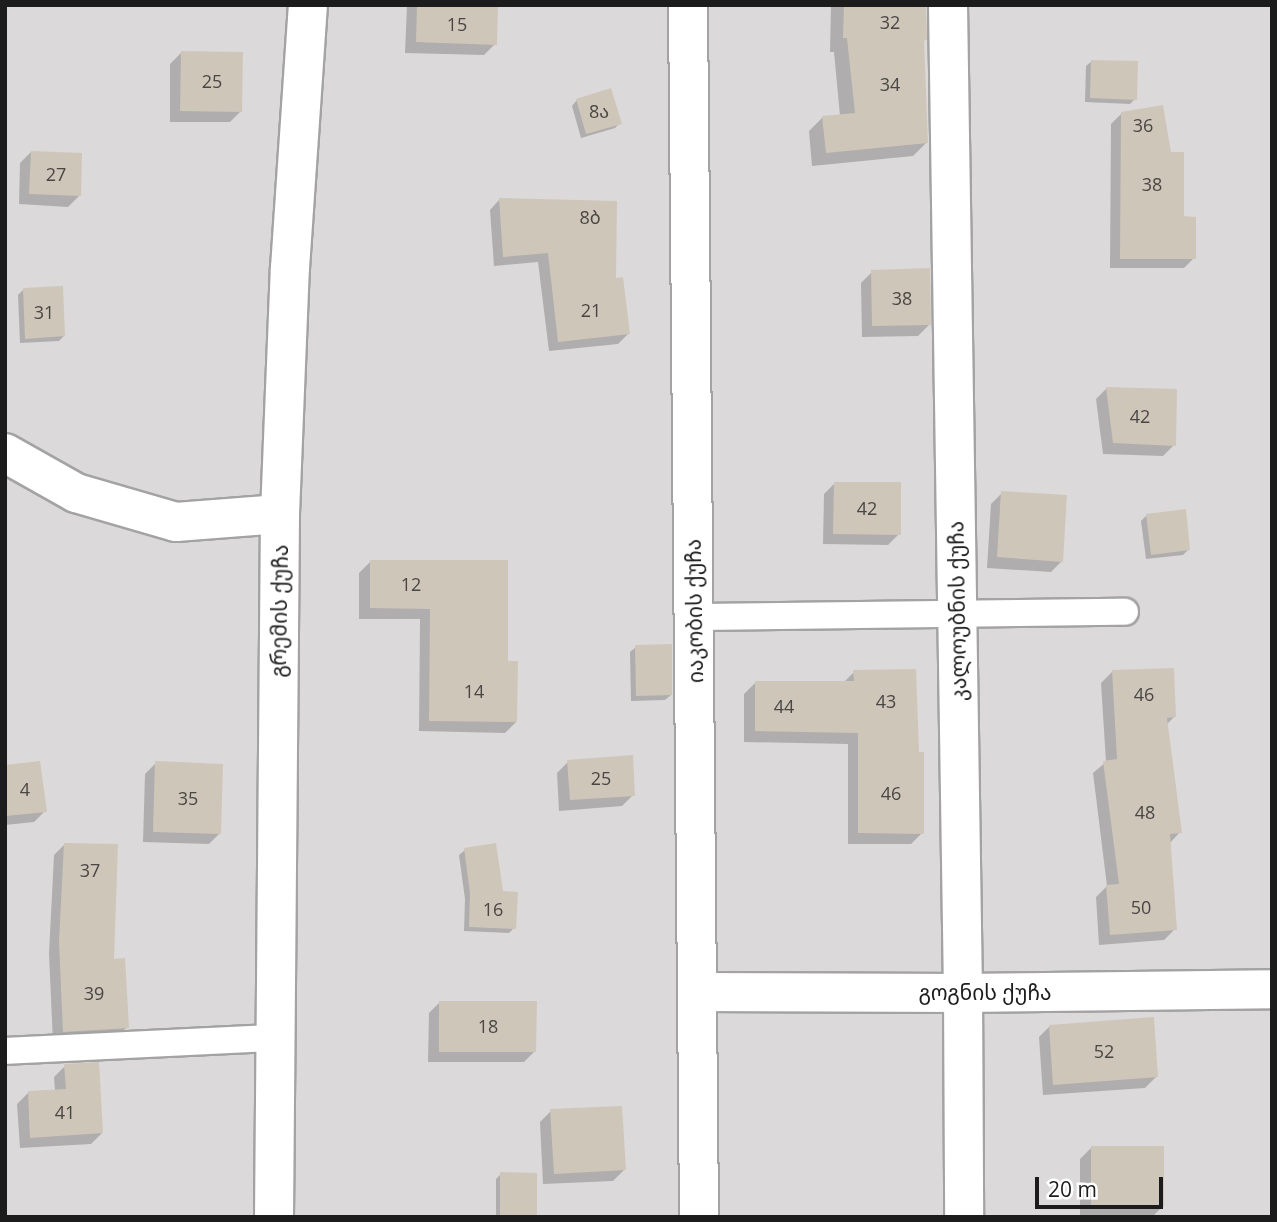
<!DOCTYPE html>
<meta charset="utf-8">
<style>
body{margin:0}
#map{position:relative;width:1277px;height:1222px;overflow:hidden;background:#efece1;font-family:"Open Sans","Noto Sans Georgian",sans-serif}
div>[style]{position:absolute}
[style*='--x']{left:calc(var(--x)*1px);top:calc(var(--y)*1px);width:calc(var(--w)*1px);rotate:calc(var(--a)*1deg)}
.residential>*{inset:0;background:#dbd9d9}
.shadow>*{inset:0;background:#0003}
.building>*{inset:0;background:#cfc6ba}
.roads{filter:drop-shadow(2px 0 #a3a3a3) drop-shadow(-2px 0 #a3a3a3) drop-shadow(0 2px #a3a3a3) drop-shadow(0 -2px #a3a3a3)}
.service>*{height:26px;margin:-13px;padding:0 13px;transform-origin:13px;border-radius:13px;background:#fff}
.minor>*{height:38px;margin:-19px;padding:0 19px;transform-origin:19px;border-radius:19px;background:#fff}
.tertiary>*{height:38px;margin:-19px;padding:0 19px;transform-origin:19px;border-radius:19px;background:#fff}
span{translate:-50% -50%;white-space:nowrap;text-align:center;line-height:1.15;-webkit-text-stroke:7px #fff;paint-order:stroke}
.number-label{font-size:18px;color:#494644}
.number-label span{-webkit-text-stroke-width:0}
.street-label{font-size:21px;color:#1c1c1c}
.frame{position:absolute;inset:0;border:7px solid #1c1c1c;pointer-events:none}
.scale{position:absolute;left:1035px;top:1177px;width:128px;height:32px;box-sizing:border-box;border:4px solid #1c1c1c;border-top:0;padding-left:9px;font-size:21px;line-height:24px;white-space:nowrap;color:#1c1c1c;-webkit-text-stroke:5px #fff;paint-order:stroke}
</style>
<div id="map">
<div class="residential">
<div style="clip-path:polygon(5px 5px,1272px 5px,1272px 1217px,5px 1217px)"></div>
</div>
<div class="shadow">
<div style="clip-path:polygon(407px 5px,496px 5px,495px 44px,484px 55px,405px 53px)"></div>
<div style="clip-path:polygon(831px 5px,924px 5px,925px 40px,922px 42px,926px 143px,913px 156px,812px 166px,809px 131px,823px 117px,840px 116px,834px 52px,830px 52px)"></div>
<div style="clip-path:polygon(181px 53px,241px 111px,230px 122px,170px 122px,170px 64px)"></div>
<div style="clip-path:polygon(1092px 61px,1135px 99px,1130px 104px,1085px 102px,1086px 66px)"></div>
<div style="clip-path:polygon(577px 100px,620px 123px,615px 128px,581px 138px,572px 106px)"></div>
<div style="clip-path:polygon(1121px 114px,1182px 218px,1194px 258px,1184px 268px,1110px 268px,1111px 124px)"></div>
<div style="clip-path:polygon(31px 152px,79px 196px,68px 207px,19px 204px,20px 163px)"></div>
<div style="clip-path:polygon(499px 200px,614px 280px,628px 334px,618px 344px,549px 351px,538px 262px,494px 266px,490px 210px)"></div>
<div style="clip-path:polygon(872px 272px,929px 325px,918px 336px,862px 337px,861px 283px)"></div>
<div style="clip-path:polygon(23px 290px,64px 336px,59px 341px,20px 343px,18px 295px)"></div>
<div style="clip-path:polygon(1107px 388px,1174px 445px,1163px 456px,1103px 454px,1096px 399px)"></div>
<div style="clip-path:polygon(835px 483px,899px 534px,888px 545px,823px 544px,824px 494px)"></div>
<div style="clip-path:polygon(1002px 493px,1062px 561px,1051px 572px,987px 568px,991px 504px)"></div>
<div style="clip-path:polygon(1146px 516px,1189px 549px,1183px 555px,1146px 559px,1141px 521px)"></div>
<div style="clip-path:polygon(370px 562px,507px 663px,516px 722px,505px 733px,419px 731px,420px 619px,359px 619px,359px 573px)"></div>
<div style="clip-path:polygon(636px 647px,671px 695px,665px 700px,631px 701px,630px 652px)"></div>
<div style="clip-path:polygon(854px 672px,922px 833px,911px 844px,848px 844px,848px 744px,744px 742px,744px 694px,755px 683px,843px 683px)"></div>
<div style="clip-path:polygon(1112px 672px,1175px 716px,1166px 725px,1180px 832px,1169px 844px,1175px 929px,1164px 940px,1099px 945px,1096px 897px,1107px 886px,1093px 773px,1106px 762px,1101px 683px)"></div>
<div style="clip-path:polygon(568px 762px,633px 795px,622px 806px,559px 811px,557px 773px)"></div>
<div style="clip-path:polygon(156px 763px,220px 833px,209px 844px,143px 842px,145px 774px)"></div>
<div style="clip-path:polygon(5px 767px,45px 811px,34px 822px,5px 825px)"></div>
<div style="clip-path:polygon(65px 844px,127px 1027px,116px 1038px,53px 1043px,49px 953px,54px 855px)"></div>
<div style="clip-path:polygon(465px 850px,502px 893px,514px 928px,509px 933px,464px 931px,465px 899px,459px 855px)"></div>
<div style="clip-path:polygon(440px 1002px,535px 1051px,524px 1062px,428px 1062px,429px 1013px)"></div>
<div style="clip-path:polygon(1050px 1026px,1156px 1077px,1145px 1088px,1043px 1095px,1039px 1037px)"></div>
<div style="clip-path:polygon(65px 1066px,102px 1133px,91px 1144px,20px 1148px,17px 1104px,28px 1093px,55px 1091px,54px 1077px)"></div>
<div style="clip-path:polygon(551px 1111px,624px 1170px,613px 1181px,543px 1184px,540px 1122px)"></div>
<div style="clip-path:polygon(1091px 1148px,1162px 1207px,1152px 1217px,1080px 1217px,1080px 1159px)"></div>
<div style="clip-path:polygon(501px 1174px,536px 1217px,496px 1217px,496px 1179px)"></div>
</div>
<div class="building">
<div style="clip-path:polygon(417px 5px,498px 5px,497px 45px,416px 42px)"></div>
<div style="clip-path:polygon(844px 5px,926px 5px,927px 40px,924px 40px,928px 143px,826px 153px,822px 116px,855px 113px,847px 38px,843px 38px)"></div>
<div style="clip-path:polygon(181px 51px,243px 52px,242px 112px,180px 111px)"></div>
<div style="clip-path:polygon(1091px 60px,1138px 61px,1137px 100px,1090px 98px)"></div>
<div style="clip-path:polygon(611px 88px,622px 124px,586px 134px,576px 99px)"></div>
<div style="clip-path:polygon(1163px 105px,1171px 152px,1184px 152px,1184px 216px,1196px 217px,1196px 259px,1120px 259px,1121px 112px)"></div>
<div style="clip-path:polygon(31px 151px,82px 153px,81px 196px,29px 194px)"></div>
<div style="clip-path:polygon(499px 198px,617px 201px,616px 278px,623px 277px,630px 334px,558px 342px,548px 253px,503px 257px)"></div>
<div style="clip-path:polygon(930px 268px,931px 325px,872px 326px,871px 270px)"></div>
<div style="clip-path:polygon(63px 286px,65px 336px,25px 339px,23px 288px)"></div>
<div style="clip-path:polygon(1106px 387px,1177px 389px,1176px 446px,1113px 443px)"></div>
<div style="clip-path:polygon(834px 482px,901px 482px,901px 535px,833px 534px)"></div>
<div style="clip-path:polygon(1001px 491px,1067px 495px,1063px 562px,997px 557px)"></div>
<div style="clip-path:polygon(1186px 509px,1190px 550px,1151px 555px,1146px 514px)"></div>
<div style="clip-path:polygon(370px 560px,508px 560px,508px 661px,518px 661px,517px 722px,429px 721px,430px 609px,370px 608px)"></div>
<div style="clip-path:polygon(672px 644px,672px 695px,636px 696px,635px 645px)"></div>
<div style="clip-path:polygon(1174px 668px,1176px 717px,1167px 718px,1182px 833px,1170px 834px,1177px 930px,1110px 935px,1106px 885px,1119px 884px,1103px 761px,1117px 759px,1112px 670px)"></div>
<div style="clip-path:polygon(916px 669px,919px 752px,924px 752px,924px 834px,858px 833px,858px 733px,755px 731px,755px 681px,854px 681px,853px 670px)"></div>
<div style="clip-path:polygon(633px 755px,635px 796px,570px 800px,567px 760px)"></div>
<div style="clip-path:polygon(40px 761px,47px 812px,5px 816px,5px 765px)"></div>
<div style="clip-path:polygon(155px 761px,223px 764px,221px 834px,153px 832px)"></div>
<div style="clip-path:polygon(64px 843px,118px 844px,114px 959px,125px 958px,129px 1028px,63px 1032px,59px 941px)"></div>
<div style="clip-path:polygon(496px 843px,503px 891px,518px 892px,516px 929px,469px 927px,470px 893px,464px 848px)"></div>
<div style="clip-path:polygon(439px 1001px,537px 1001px,536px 1052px,439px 1052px)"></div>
<div style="clip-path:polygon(1154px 1017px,1158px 1077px,1053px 1085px,1049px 1025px)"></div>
<div style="clip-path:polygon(99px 1062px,103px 1133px,30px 1138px,28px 1091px,66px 1089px,64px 1064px)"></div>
<div style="clip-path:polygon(622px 1106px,626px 1170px,554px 1174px,550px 1109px)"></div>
<div style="clip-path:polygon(1091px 1146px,1164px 1146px,1164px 1207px,1091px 1207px)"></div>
<div style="clip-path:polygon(500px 1172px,537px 1173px,537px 1217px,500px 1217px)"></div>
</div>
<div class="roads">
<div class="service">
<div style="--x:694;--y:617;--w:431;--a:-0.7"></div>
<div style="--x:5;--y:1051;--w:269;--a:-2.8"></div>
</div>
<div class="minor">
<div style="--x:948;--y:5;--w:988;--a:89.13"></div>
<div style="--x:963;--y:993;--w:224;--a:89.7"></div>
<div style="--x:5;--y:453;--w:81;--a:29.4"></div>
<div style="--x:76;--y:493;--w:104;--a:16.2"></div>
<div style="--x:176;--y:522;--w:104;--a:-4.4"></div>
<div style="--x:699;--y:992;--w:264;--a:0.2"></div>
<div style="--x:963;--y:993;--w:309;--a:-0.7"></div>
<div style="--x:274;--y:1217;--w:703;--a:-89.51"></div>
<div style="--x:280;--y:514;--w:246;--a:-87.7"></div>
<div style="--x:290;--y:268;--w:264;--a:-86.1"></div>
</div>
<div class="tertiary">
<div style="--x:688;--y:5;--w:1212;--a:89.48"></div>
</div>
</div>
<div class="number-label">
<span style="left:890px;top:22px">32</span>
<span style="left:457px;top:24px">15</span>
<span style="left:212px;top:81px">25</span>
<span style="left:890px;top:84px">34</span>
<span style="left:599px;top:111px">8ა</span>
<span style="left:1143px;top:125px">36</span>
<span style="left:56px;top:174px">27</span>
<span style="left:1152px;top:184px">38</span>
<span style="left:590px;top:217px">8ბ</span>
<span style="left:902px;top:298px">38</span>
<span style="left:591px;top:310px">21</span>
<span style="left:44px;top:312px">31</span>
<span style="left:1140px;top:416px">42</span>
<span style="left:867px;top:508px">42</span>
<span style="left:411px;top:584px">12</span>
<span style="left:474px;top:691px">14</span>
<span style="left:1144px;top:694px">46</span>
<span style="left:886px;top:701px">43</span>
<span style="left:784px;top:706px">44</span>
<span style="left:601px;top:778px">25</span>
<span style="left:25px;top:789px">4</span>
<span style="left:891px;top:793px">46</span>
<span style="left:188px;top:798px">35</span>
<span style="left:1145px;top:812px">48</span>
<span style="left:90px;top:870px">37</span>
<span style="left:1141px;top:907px">50</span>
<span style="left:493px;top:909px">16</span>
<span style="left:94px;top:993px">39</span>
<span style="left:488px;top:1026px">18</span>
<span style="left:1104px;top:1051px">52</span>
<span style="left:65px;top:1112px">41</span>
</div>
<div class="street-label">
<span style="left:279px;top:611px;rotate:-89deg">გრემის ქუჩა</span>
<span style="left:694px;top:611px;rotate:-91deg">იაკობის ქუჩა</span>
<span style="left:957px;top:611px;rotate:-91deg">კალოუბნის ქუჩა</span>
<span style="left:985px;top:992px">გოგნის ქუჩა</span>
</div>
<div class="frame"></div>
<div class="scale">20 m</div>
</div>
